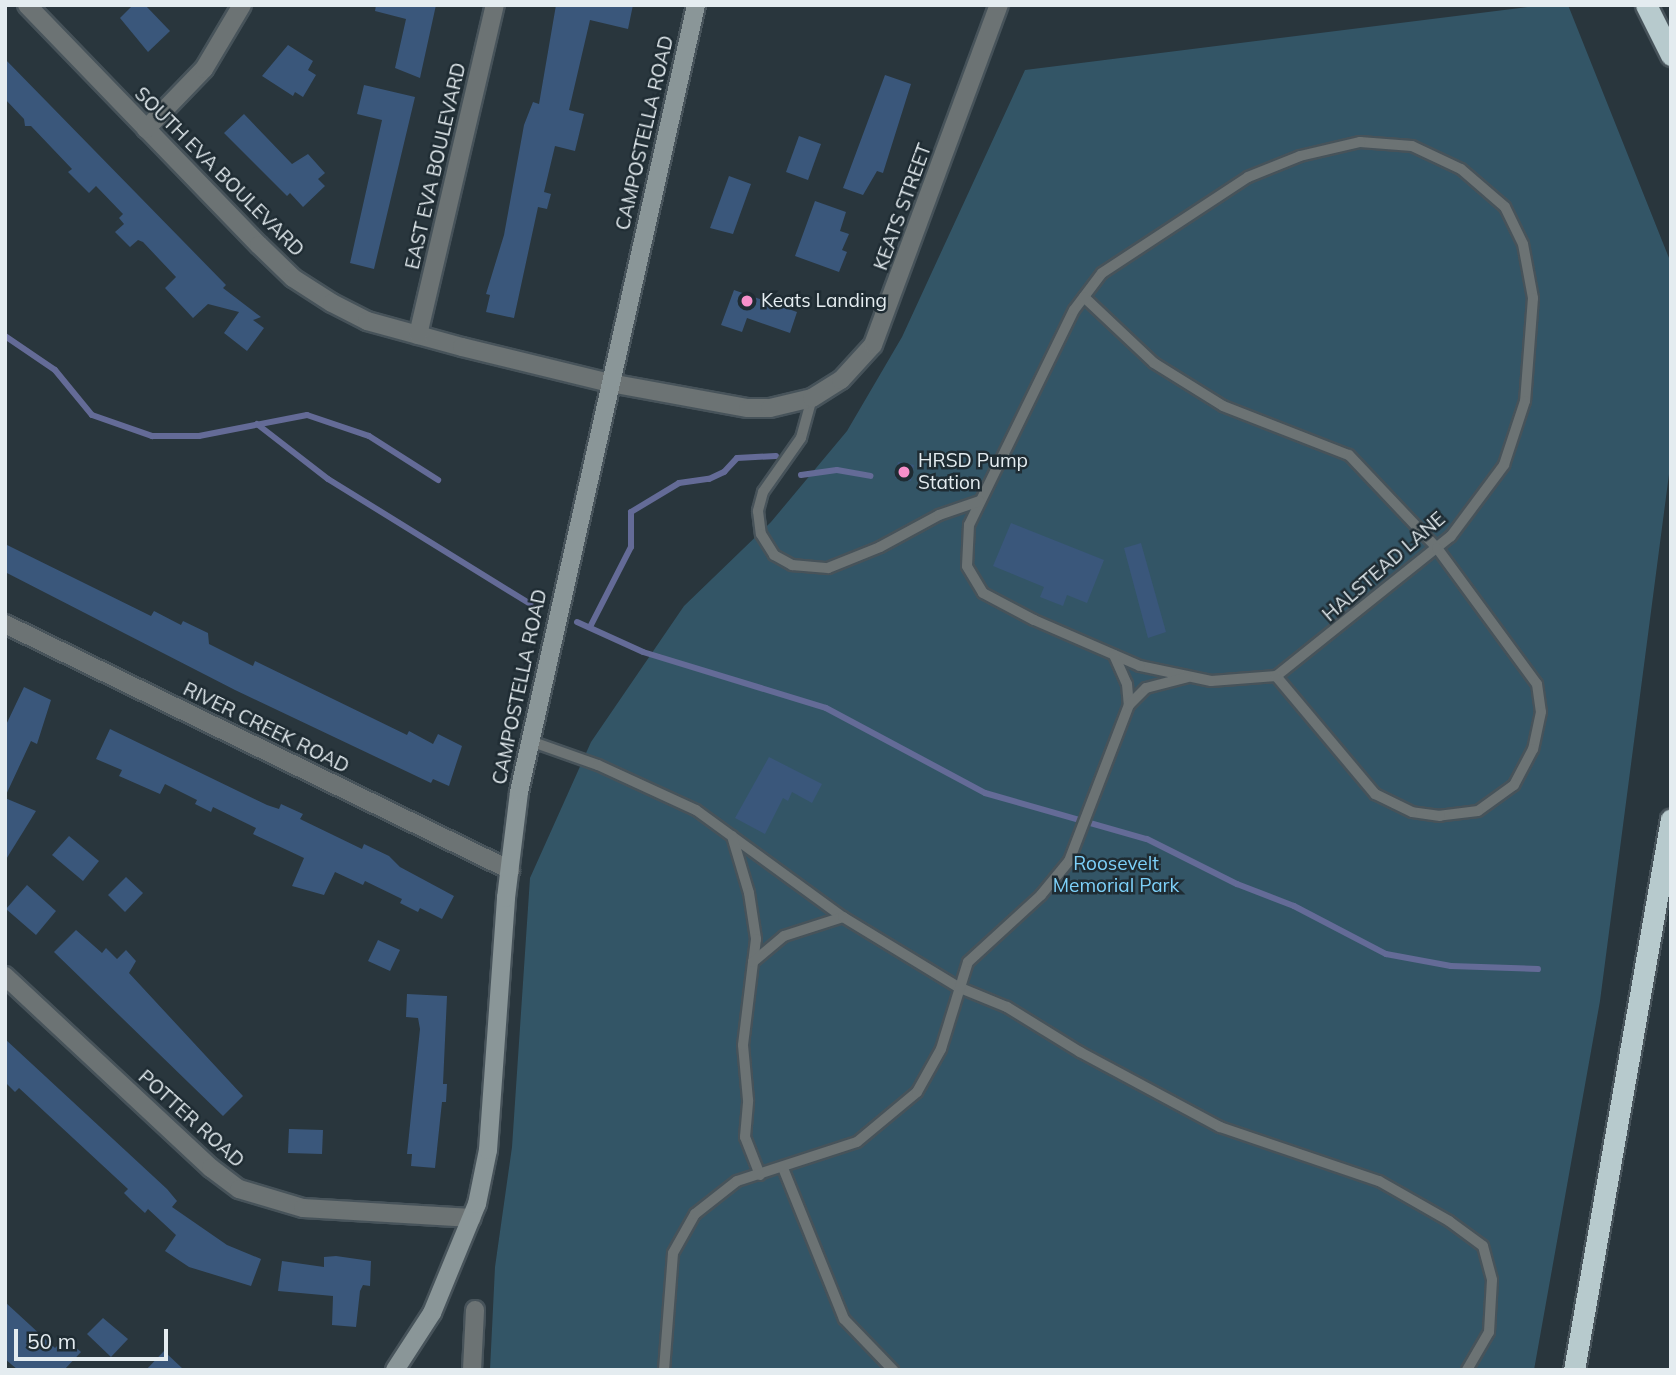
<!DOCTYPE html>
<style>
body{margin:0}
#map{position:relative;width:1676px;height:1375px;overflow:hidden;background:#29363d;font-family:Mulish,sans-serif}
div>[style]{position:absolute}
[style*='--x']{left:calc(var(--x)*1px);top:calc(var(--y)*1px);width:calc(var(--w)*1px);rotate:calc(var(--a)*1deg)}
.green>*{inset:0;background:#356}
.stream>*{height:6px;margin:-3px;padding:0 3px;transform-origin:3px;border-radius:3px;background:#646b97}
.building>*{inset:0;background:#3a577b}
.roads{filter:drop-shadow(2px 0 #47535a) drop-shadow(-2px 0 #47535a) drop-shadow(0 2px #47535a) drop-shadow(0 -2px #47535a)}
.lane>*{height:10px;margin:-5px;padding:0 5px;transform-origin:5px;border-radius:5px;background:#6c7374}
.street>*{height:18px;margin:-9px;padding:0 9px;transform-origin:9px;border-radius:9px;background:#6c7374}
.secondary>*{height:18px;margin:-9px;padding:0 9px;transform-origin:9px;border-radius:9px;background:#8a9698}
.highway>*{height:21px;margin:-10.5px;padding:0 10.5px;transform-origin:10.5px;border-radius:10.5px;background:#b7cacd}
.dots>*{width:19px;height:19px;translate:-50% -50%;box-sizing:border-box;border:4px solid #1f2c33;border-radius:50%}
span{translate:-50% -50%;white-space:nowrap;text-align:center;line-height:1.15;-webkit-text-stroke:5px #1f2c33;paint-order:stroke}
.street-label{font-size:19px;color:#e4ecf0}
.poi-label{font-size:19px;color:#e4ecf0}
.left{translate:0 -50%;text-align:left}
.park-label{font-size:19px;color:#7dd0f9}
.frame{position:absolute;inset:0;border:7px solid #e4ecf0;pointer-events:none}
.scale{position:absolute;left:14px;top:1329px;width:154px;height:32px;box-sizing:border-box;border:4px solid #e4ecf0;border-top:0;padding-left:9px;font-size:21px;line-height:24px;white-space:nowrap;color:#e4ecf0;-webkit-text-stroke:5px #1f2c33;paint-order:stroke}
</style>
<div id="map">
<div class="green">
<div style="clip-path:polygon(1543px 5px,1568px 5px,1671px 263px,1671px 459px,1600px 1001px,1534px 1370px,490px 1370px,495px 1267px,512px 1147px,530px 878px,591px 742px,684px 606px,771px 522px,847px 431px,902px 337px,1025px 70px)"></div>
</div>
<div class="stream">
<div style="--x:5;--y:336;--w:60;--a:34.2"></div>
<div style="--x:55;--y:370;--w:58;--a:50.6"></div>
<div style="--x:92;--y:415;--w:64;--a:19.3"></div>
<div style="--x:152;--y:436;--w:47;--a:0"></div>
<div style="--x:199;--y:436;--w:110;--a:-11"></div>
<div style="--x:307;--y:415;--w:65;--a:18.7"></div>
<div style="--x:369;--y:436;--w:82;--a:32.5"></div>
<div style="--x:257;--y:424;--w:90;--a:37.8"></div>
<div style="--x:328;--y:479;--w:238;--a:31.7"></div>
<div style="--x:801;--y:475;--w:36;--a:-8"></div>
<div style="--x:837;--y:470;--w:34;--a:10"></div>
<div style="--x:577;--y:622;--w:72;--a:24.4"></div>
<div style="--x:643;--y:652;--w:191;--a:17"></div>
<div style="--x:826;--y:708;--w:180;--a:28.1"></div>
<div style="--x:985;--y:793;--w:168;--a:15.9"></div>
<div style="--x:1147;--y:839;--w:101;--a:26.6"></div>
<div style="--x:1237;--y:884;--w:61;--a:21.1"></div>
<div style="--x:1294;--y:906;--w:104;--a:27.6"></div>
<div style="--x:1386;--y:954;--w:66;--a:10.5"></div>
<div style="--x:1451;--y:966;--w:87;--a:2"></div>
<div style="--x:590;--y:627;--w:90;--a:-62.9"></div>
<div style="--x:631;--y:547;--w:35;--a:-90"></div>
<div style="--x:631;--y:512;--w:56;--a:-31.1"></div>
<div style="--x:679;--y:483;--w:30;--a:-8"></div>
<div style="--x:709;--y:479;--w:17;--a:-25"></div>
<div style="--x:724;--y:472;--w:19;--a:-47"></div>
<div style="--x:737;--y:458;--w:39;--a:-3"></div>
</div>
<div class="building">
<div style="clip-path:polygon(133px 5px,145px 5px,170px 31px,148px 52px,120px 18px)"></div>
<div style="clip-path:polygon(376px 5px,436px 5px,420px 78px,395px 68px,406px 19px,375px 11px)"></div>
<div style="clip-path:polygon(556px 5px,633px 5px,628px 29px,590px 20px,569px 110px,584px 114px,575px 151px,555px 146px,544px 192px,551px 194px,547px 209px,538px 207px,514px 318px,486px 312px,490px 295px,486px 294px,504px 235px,524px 125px,533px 102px,539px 104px)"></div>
<div style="clip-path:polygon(288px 45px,313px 61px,308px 70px,316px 75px,303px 97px,295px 92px,293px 96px,262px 76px)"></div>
<div style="clip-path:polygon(5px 59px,226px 285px,223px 288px,261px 317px,253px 320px,264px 328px,247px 351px,224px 333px,239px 312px,208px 304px,193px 318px,165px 288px,176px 277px,143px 242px,138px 240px,130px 247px,115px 232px,124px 224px,119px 218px,123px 214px,96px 186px,89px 193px,68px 172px,72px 169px,31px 126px,25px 126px,24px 119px,5px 99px)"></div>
<div style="clip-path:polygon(885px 75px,911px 84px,883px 173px,877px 171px,863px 195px,843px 188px)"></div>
<div style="clip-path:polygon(364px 85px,415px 97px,374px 269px,350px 263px,382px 120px,357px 114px)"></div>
<div style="clip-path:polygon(244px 114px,292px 164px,308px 154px,325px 173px,318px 179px,325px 186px,303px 207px,290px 193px,287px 196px,224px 133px)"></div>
<div style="clip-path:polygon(799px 136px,821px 144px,808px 180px,786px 172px)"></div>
<div style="clip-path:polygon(729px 176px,751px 184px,733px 234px,710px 228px)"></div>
<div style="clip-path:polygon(815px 201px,846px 212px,840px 231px,849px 234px,842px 250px,847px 252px,839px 272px,795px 256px)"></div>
<div style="clip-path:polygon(734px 290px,797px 312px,790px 333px,747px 318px,742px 332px,721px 325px)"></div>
<div style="clip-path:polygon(898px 462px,914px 465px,911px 481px,895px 478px)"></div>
<div style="clip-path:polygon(1011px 523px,1104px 560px,1087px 603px,1067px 595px,1063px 606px,1040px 597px,1044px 587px,993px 566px)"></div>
<div style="clip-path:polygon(1141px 543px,1166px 632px,1148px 638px,1124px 548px)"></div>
<div style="clip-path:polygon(5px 544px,151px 616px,154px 611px,181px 625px,183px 621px,208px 633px,209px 644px,253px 666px,255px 661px,407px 735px,409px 731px,433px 744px,438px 734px,462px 746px,449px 786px,433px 779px,431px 783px,235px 690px,5px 572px)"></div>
<div style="clip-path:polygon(24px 687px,51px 700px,37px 744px,31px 741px,5px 797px,5px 727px)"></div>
<div style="clip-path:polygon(110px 729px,267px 805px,279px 809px,281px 804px,303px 814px,300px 819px,362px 849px,364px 844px,389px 856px,400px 867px,454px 896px,442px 919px,420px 908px,418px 912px,400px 903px,402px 899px,365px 881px,363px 885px,335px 872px,324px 895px,292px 886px,304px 858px,253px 834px,256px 828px,213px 807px,211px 812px,195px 804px,197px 800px,165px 784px,160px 794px,119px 776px,122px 770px,96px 759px)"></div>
<div style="clip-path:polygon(769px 757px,822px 784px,812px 803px,792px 792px,788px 801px,783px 798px,765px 834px,735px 818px)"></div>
<div style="clip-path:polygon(5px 798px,36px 811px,5px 861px)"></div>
<div style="clip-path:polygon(69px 836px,99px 861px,83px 881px,52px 855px)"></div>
<div style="clip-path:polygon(126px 877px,143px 893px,125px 912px,108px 895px)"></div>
<div style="clip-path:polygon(27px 885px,56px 911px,36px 935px,6px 909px)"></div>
<div style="clip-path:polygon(76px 930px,102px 953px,106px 948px,117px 959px,126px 950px,136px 961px,129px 973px,243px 1096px,223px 1116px,54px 952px)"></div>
<div style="clip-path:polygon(378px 940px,400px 950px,390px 971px,368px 961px)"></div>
<div style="clip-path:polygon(407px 994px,447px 996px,443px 1084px,447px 1084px,446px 1102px,442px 1102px,435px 1168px,411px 1166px,412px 1154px,407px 1154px,420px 1029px,418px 1018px,406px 1017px)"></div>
<div style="clip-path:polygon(5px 1039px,167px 1189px,177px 1201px,172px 1207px,227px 1245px,261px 1259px,251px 1286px,189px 1267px,165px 1251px,176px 1235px,148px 1209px,145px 1213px,132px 1201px,124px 1193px,128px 1189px,19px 1088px,15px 1092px,5px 1082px)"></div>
<div style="clip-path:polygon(289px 1129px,323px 1130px,322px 1154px,288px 1153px)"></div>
<div style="clip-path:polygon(336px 1256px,371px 1261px,370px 1286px,363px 1285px,360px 1291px,356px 1327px,332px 1325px,333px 1296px,278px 1291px,282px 1261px,324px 1267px,324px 1257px)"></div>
<div style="clip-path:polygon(5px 1302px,55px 1348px,65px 1338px,81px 1352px,64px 1370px,18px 1370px,5px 1359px)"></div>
<div style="clip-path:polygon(103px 1318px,128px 1339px,111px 1357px,87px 1334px)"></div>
<div style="clip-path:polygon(164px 1351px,184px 1370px,146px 1370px)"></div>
</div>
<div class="roads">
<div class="lane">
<div style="--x:1360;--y:142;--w:52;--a:4.4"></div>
<div style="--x:1412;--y:146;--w:54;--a:25.1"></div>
<div style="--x:1461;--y:169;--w:58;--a:40.8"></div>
<div style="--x:1505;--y:207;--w:41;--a:64.1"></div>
<div style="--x:1523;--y:244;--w:55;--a:79.5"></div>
<div style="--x:1533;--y:298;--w:103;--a:94.4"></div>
<div style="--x:1525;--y:401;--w:67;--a:108.2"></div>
<div style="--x:1504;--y:465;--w:89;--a:126.7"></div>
<div style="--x:1451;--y:536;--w:224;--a:141.3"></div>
<div style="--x:1276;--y:676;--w:65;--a:175.6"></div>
<div style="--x:1211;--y:681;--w:73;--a:-168.1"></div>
<div style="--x:1140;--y:666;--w:116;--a:-156.5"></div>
<div style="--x:1034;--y:620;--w:58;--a:-152.1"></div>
<div style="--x:983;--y:593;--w:31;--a:-121"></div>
<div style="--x:967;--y:566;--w:41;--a:-87.2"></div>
<div style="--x:969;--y:525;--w:239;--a:-64"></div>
<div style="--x:1074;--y:310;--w:46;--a:-52.9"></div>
<div style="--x:1102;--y:273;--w:175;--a:-33.3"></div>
<div style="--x:1248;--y:177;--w:56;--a:-22"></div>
<div style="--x:1300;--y:156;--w:62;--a:-13.1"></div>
<div style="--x:1084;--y:297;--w:96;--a:43.3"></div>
<div style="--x:1154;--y:363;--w:81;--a:31.9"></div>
<div style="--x:1223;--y:406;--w:135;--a:21.3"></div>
<div style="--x:1349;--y:455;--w:128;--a:46.6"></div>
<div style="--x:1437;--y:548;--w:169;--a:53.7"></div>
<div style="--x:1537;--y:684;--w:28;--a:82"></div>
<div style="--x:1541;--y:712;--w:38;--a:102"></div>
<div style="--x:1533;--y:749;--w:41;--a:117.8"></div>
<div style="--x:1514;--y:785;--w:44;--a:144.2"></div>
<div style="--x:1478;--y:811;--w:38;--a:173"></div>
<div style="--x:1440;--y:816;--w:28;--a:-172"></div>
<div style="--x:1412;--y:812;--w:41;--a:-154.1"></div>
<div style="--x:1375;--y:794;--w:154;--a:-130"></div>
<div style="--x:812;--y:398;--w:41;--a:105.4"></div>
<div style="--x:801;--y:438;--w:66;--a:125.1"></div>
<div style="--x:763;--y:492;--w:20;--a:105"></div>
<div style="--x:758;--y:511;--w:23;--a:83"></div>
<div style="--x:761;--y:534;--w:25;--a:58"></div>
<div style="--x:774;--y:555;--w:21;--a:29"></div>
<div style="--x:792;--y:565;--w:36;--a:5"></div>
<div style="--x:828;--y:568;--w:56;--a:-22"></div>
<div style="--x:880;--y:547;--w:67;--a:-28.5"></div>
<div style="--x:939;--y:515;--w:43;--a:-18.9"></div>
<div style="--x:1114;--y:655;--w:32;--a:66"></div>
<div style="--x:1127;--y:684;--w:21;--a:85"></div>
<div style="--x:530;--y:741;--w:72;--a:19.4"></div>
<div style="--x:598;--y:765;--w:108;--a:24.7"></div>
<div style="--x:696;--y:810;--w:182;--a:36.1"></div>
<div style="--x:732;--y:836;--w:59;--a:73.4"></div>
<div style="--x:749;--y:893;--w:47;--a:81.3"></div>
<div style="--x:756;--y:939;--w:23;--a:97"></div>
<div style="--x:783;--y:1168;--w:163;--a:68"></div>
<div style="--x:844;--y:1319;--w:71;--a:46.1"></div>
<div style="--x:760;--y:1175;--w:41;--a:-111.5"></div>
<div style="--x:745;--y:1137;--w:37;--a:-85"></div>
<div style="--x:748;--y:1100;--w:55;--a:-95.2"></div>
<div style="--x:743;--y:1045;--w:84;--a:-83.1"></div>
<div style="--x:753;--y:962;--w:40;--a:-40"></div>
<div style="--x:784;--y:936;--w:62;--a:-17.9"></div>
<div style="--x:843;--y:917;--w:135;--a:31.3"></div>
<div style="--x:958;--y:987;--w:53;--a:22.2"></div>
<div style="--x:1007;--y:1007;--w:86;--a:31.7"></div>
<div style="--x:1080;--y:1052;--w:159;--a:28.2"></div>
<div style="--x:1220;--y:1127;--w:168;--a:18.8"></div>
<div style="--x:1379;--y:1181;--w:81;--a:29.7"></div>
<div style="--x:1449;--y:1221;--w:42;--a:36.3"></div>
<div style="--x:1483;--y:1246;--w:35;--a:75"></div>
<div style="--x:1492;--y:1280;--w:52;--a:93.3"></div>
<div style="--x:1489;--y:1332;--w:44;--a:120.1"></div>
<div style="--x:664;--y:1370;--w:117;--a:-85.6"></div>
<div style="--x:673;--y:1253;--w:45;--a:-60.6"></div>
<div style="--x:695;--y:1214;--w:53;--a:-38.2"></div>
<div style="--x:737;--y:1181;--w:126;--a:-18"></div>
<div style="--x:857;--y:1142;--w:78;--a:-39.8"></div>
<div style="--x:917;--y:1092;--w:49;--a:-60.8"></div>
<div style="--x:941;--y:1049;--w:91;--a:-72.8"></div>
<div style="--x:968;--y:962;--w:99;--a:-42.5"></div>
<div style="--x:1041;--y:895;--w:44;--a:-50.5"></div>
<div style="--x:1069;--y:861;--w:167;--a:-69"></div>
<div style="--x:1129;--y:705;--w:24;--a:-45"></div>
<div style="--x:1146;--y:688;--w:43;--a:-14.7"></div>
</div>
<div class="street">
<div style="--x:27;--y:5;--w:334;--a:46"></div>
<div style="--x:259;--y:245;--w:47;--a:44.1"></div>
<div style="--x:293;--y:278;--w:46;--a:32.7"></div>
<div style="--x:332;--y:303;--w:39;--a:27"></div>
<div style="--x:367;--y:321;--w:98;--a:15.3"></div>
<div style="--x:462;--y:347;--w:152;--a:13.7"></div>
<div style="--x:610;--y:383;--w:140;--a:10.3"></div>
<div style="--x:748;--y:408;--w:22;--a:0"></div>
<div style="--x:770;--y:408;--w:43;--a:-13.4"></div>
<div style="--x:812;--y:398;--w:34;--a:-32"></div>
<div style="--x:841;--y:380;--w:47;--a:-47.6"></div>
<div style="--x:873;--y:345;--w:363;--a:-69.7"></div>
<div style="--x:146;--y:129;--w:83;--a:-46"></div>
<div style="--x:204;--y:69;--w:74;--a:-59.3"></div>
<div style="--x:418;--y:335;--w:339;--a:-76.9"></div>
<div style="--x:5;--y:624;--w:562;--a:25.97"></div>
<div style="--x:5;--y:976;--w:282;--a:43"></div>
<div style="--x:211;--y:1168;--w:35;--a:37"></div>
<div style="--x:239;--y:1189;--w:67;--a:16.5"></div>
<div style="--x:303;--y:1208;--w:169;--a:3.4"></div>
<div style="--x:472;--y:1370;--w:60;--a:-87.1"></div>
</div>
<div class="secondary">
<div style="--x:395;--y:1370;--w:68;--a:-57"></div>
<div style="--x:432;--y:1313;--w:118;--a:-67.6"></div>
<div style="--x:477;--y:1204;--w:55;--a:-78.5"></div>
<div style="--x:488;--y:1150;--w:253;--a:-85.9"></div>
<div style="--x:506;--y:898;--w:107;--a:-83"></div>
<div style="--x:519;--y:792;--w:807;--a:-77.32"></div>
</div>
<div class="highway">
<div style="--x:1646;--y:5;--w:56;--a:63.4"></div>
<div style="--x:1574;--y:1370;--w:559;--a:-80.02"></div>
</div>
</div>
<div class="dots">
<div style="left:747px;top:301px;background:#f890cb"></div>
<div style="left:904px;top:472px;background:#f890cb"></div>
</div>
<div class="street-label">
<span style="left:645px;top:133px;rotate:-77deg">CAMPOSTELLA ROAD</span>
<span style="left:436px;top:166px;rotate:-77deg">EAST EVA BOULEVARD</span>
<span style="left:219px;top:172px;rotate:45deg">SOUTH EVA BOULEVARD</span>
<span style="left:903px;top:207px;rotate:-70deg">KEATS STREET</span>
<span style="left:1384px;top:567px;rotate:-41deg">HALSTEAD LANE</span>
<span style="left:520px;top:687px;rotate:-78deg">CAMPOSTELLA ROAD</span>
<span style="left:266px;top:728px;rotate:26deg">RIVER CREEK ROAD</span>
<span style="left:191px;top:1119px;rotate:42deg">POTTER ROAD</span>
</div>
<div class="poi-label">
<span class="left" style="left:761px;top:301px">Keats Landing</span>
<span class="left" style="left:918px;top:472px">HRSD Pump<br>Station</span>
</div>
<div class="park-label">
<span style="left:1116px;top:875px">Roosevelt<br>Memorial Park</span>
</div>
<div class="frame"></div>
<div class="scale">50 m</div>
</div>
